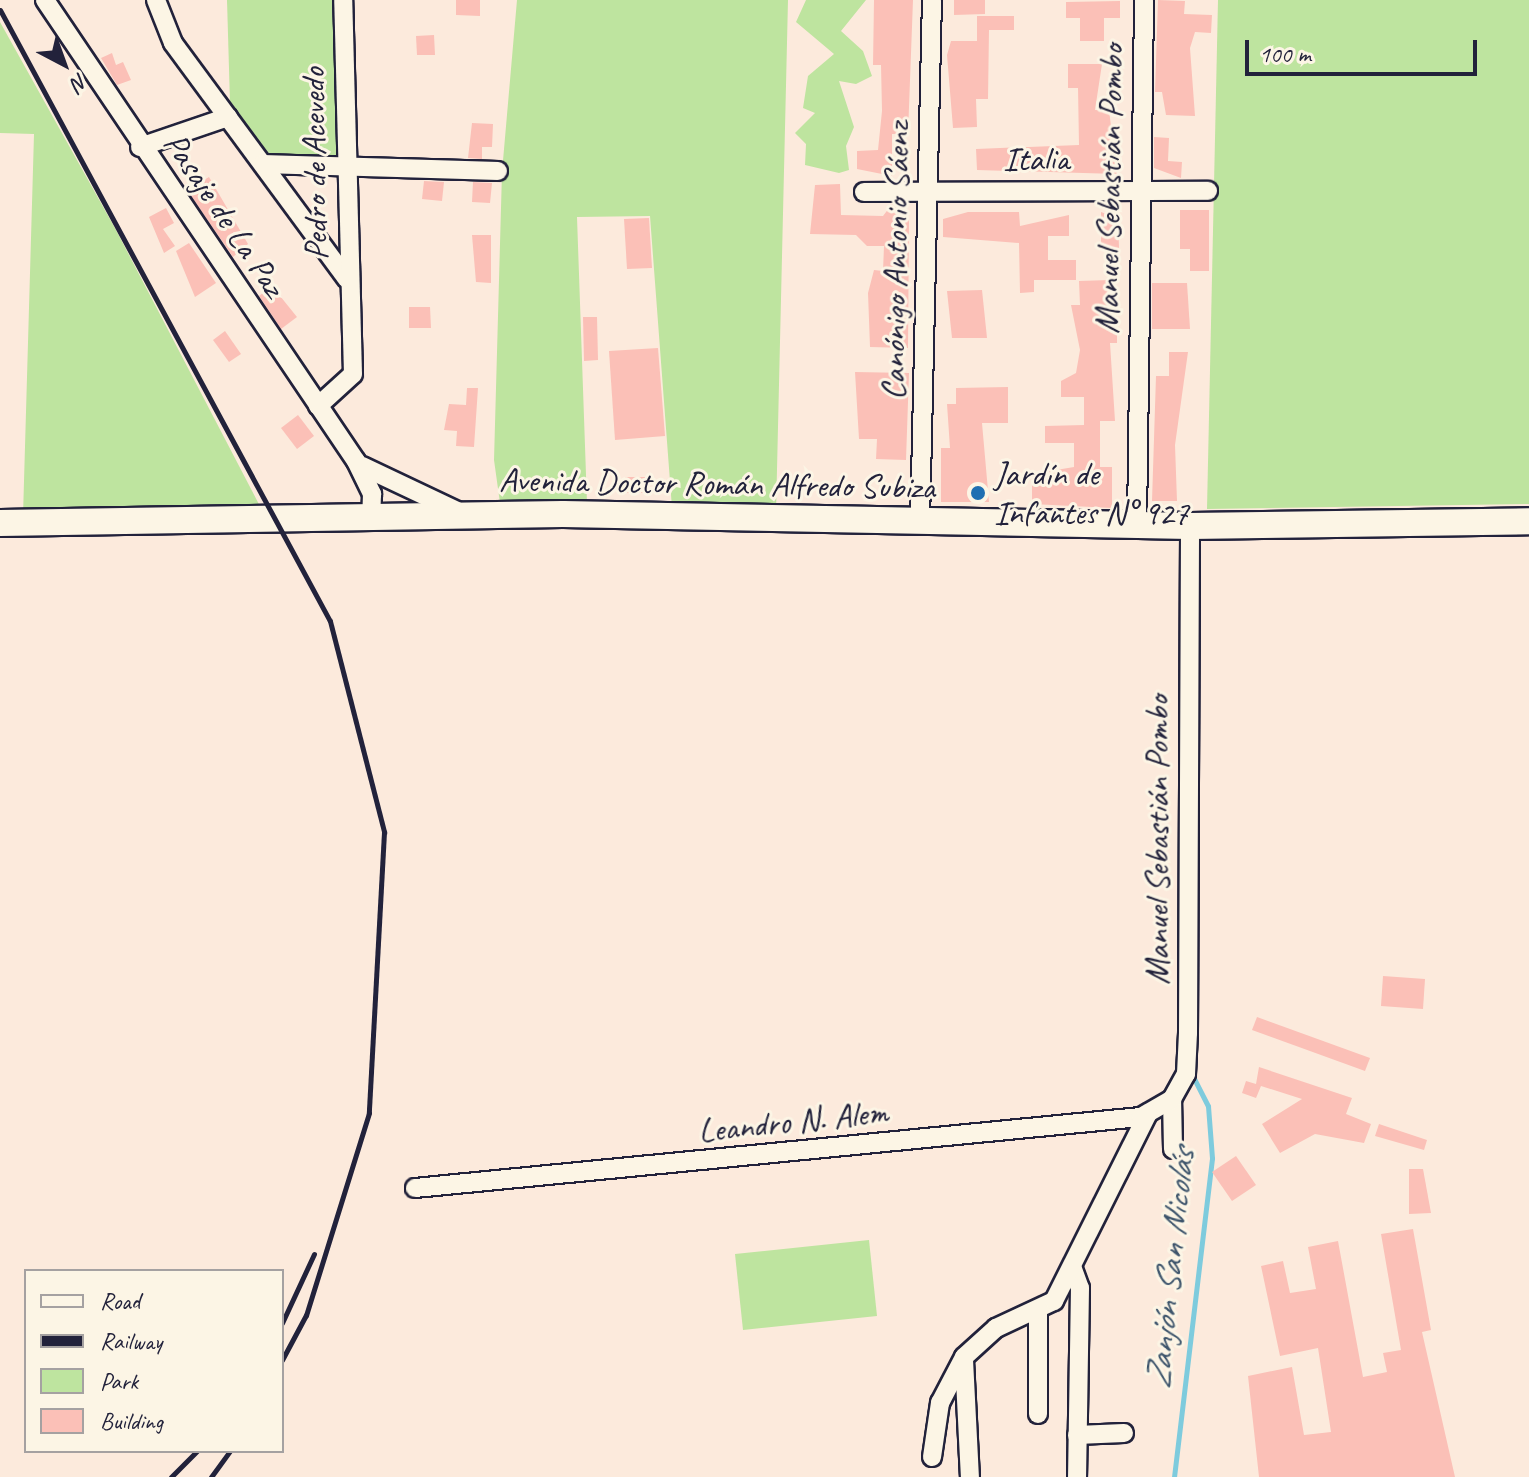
<!DOCTYPE html>
<meta charset="utf-8">
<style>
body{margin:0}
#map{position:relative;width:1529px;height:1477px;overflow:hidden;background:#fceadc;font-family:Caveat,sans-serif}
div>[style]{position:absolute}
[style*='--x']{left:calc(var(--x)*1px);top:calc(var(--y)*1px);width:calc(var(--w)*1px);rotate:calc(var(--a)*1deg)}
.green>*{inset:0;background:#bee49f}
.stream>*{height:5px;margin:-2.5px;padding:0 2.5px;transform-origin:2.5px;border-radius:2.5px;background:#7ecbdd}
.building>*{inset:0;background:#fbc0b7}
.roads{filter:drop-shadow(2px 0 #22223b) drop-shadow(-2px 0 #22223b) drop-shadow(0 2px #22223b) drop-shadow(0 -2px #22223b)}
.minor>*{height:18px;margin:-9px;padding:0 9px;transform-origin:9px;border-radius:9px;background:#fcf5e5}
.secondary>*{height:26px;margin:-13px;padding:0 13px;transform-origin:13px;border-radius:13px;background:#fcf5e5}
.rail>*{height:5px;margin:-2.5px;padding:0 2.5px;transform-origin:2.5px;border-radius:2.5px;background:#22223b}
.dots>*{width:22px;height:22px;translate:-50% -50%;box-sizing:border-box;border:4px solid #fcf5e5;border-radius:50%}
span{translate:-50% -50%;white-space:nowrap;text-align:center;line-height:1.15;-webkit-text-stroke:6px #fcf5e5;paint-order:stroke}
.street-label{font-size:34px;color:#22223b}
.poi-label{font-size:34px;color:#22223b}
.left{translate:0 -50%;text-align:left}
.water-label{font-size:36px;color:#3e556c;font-style:italic}
.legend{position:absolute;left:24px;top:1269px;width:260px;height:184px;box-sizing:border-box;background:#fcf5e5;border:2px solid #a5a1a1;margin:0;padding:10px 14px;list-style:none;font-size:24px;color:#22223b}
.legend li{display:flex;align-items:center;gap:16px;height:40px}
.legend b{width:40px;border:2px solid #a5a1a1}
.north{position:absolute;left:24px;top:24px;width:80px;height:80px;-webkit-text-stroke:6px #fcf5e5;paint-order:stroke;rotate:139deg;font-size:22px;font-weight:700;line-height:32px;text-align:center;color:#22223b}
.north::after{content:'';display:block;margin:auto;width:28px;height:36px;background:#22223b;clip-path:polygon(50% 0,100% 100%,50% 72%,0 100%)}
.scale{position:absolute;left:1245px;top:40px;width:232px;height:36px;box-sizing:border-box;border:4px solid #22223b;border-top:0;padding-left:10px;font-size:24px;line-height:28px;white-space:nowrap;color:#22223b;-webkit-text-stroke:6px #fcf5e5;paint-order:stroke}
</style>
<div id="map">
<div class="green">
<div style="clip-path:polygon(227px 0,335px 0,337px 156px,268px 155px,230px 103px)"></div>
<div style="clip-path:polygon(517px 0,788px 0,776px 513px,672px 508px,650px 216px,577px 217px,587px 503px,500px 503px,494px 460px,502px 172px)"></div>
<div style="clip-path:polygon(806px 0,866px 0,841px 31px,863px 51px,872px 76px,856px 84px,839px 81px,854px 127px,846px 146px,849px 170px,839px 173px,805px 165px,806px 144px,795px 133px,815px 113px,803px 108px,808px 76px,834px 54px,796px 22px)"></div>
<div style="clip-path:polygon(1218px 0,1529px 0,1529px 504px,1207px 509px)"></div>
<div style="clip-path:polygon(0 22px,116px 230px,263px 512px,23px 516px,34px 134px,0 133px)"></div>
<div style="clip-path:polygon(869px 1240px,877px 1316px,743px 1330px,735px 1254px)"></div>
</div>
<div class="stream">
<div style="--x:1174;--y:1477;--w:321;--a:-83.2"></div>
<div style="--x:1212;--y:1158;--w:52;--a:-94.4"></div>
<div style="--x:1208;--y:1106;--w:36;--a:-117"></div>
</div>
<div class="building">
<div style="clip-path:polygon(456px 0,480px 0,480px 16px,456px 15px)"></div>
<div style="clip-path:polygon(874px 0,913px 0,908px 134px,892px 134px,892px 176px,857px 169px,857px 151px,878px 150px,882px 111px,881px 65px,873px 65px)"></div>
<div style="clip-path:polygon(954px 0,985px 0,985px 14px,954px 15px)"></div>
<div style="clip-path:polygon(1158px 0,1185px 1px,1184px 14px,1212px 15px,1211px 33px,1195px 32px,1190px 48px,1195px 116px,1166px 115px,1162px 92px,1155px 92px)"></div>
<div style="clip-path:polygon(1120px 1px,1120px 18px,1104px 18px,1104px 41px,1080px 41px,1080px 18px,1066px 18px,1066px 2px)"></div>
<div style="clip-path:polygon(977px 16px,1014px 16px,1014px 30px,989px 30px,988px 99px,976px 99px,977px 127px,953px 128px,947px 55px,951px 41px,977px 41px)"></div>
<div style="clip-path:polygon(434px 35px,435px 55px,417px 55px,416px 36px)"></div>
<div style="clip-path:polygon(112px 53px,116px 65px,123px 62px,131px 80px,117px 85px,101px 58px)"></div>
<div style="clip-path:polygon(1068px 64px,1102px 64px,1095px 110px,1109px 110px,1117px 174px,977px 170px,976px 149px,1079px 145px,1078px 88px,1068px 88px)"></div>
<div style="clip-path:polygon(472px 123px,493px 124px,492px 147px,474px 147px,482px 147px,482px 159px,468px 158px)"></div>
<div style="clip-path:polygon(1154px 137px,1169px 138px,1168px 161px,1182px 162px,1181px 178px,1154px 168px)"></div>
<div style="clip-path:polygon(209px 177px,248px 244px,233px 257px,187px 190px)"></div>
<div style="clip-path:polygon(424px 181px,444px 182px,442px 201px,422px 199px)"></div>
<div style="clip-path:polygon(473px 182px,492px 183px,490px 203px,472px 202px)"></div>
<div style="clip-path:polygon(840px 184px,841px 215px,883px 216px,892px 204px,909px 220px,908px 348px,870px 347px,868px 293px,874px 270px,883px 271px,884px 246px,867px 246px,856px 235px,810px 234px,815px 185px)"></div>
<div style="clip-path:polygon(166px 208px,174px 223px,163px 229px,175px 246px,164px 253px,149px 217px)"></div>
<div style="clip-path:polygon(1180px 210px,1209px 210px,1209px 271px,1190px 271px,1190px 249px,1180px 249px)"></div>
<div style="clip-path:polygon(968px 212px,1019px 212px,1020px 226px,1069px 215px,1069px 236px,1048px 236px,1048px 260px,1076px 260px,1076px 280px,1034px 280px,1034px 292px,1020px 293px,1019px 243px,943px 237px,943px 219px)"></div>
<div style="clip-path:polygon(1101px 212px,1118px 218px,1119px 248px,1101px 248px)"></div>
<div style="clip-path:polygon(649px 218px,652px 268px,627px 269px,624px 219px)"></div>
<div style="clip-path:polygon(472px 235px,491px 235px,491px 283px,476px 282px)"></div>
<div style="clip-path:polygon(189px 243px,216px 283px,195px 297px,176px 251px)"></div>
<div style="clip-path:polygon(1110px 280px,1110px 304px,1117px 304px,1117px 343px,1110px 343px,1115px 421px,1100px 421px,1100px 467px,1112px 467px,1112px 508px,1032px 504px,1032px 474px,1074px 467px,1074px 443px,1045px 443px,1045px 426px,1084px 425px,1084px 397px,1061px 397px,1061px 381px,1076px 373px,1080px 350px,1071px 305px,1080px 305px,1079px 281px)"></div>
<div style="clip-path:polygon(1152px 283px,1187px 283px,1190px 329px,1152px 329px)"></div>
<div style="clip-path:polygon(272px 286px,297px 317px,281px 329px,259px 296px)"></div>
<div style="clip-path:polygon(982px 290px,987px 338px,952px 338px,947px 291px)"></div>
<div style="clip-path:polygon(409px 307px,430px 307px,431px 328px,409px 328px)"></div>
<div style="clip-path:polygon(583px 317px,597px 317px,598px 360px,584px 361px)"></div>
<div style="clip-path:polygon(225px 331px,241px 354px,229px 362px,213px 340px)"></div>
<div style="clip-path:polygon(658px 348px,665px 436px,615px 440px,609px 351px)"></div>
<div style="clip-path:polygon(1169px 352px,1188px 352px,1175px 445px,1177px 501px,1152px 501px,1156px 376px,1169px 376px)"></div>
<div style="clip-path:polygon(855px 372px,909px 373px,906px 460px,876px 459px,877px 439px,859px 439px)"></div>
<div style="clip-path:polygon(1008px 387px,1008px 423px,982px 423px,989px 502px,941px 502px,941px 448px,950px 448px,947px 404px,956px 404px,956px 388px)"></div>
<div style="clip-path:polygon(467px 388px,478px 388px,474px 447px,456px 446px,457px 431px,444px 430px,449px 404px,466px 405px)"></div>
<div style="clip-path:polygon(298px 415px,314px 436px,297px 449px,281px 428px)"></div>
<div style="clip-path:polygon(625px 477px,650px 477px,649px 493px,625px 493px)"></div>
<div style="clip-path:polygon(1383px 976px,1425px 979px,1423px 1009px,1381px 1006px)"></div>
<div style="clip-path:polygon(1257px 1017px,1370px 1058px,1365px 1071px,1252px 1030px)"></div>
<div style="clip-path:polygon(1259px 1067px,1352px 1098px,1346px 1114px,1371px 1124px,1364px 1143px,1315px 1134px,1280px 1153px,1262px 1124px,1302px 1099px,1261px 1086px,1256px 1098px,1242px 1093px,1246px 1081px,1256px 1084px)"></div>
<div style="clip-path:polygon(1379px 1124px,1427px 1140px,1424px 1150px,1375px 1136px)"></div>
<div style="clip-path:polygon(1236px 1156px,1256px 1185px,1232px 1201px,1212px 1172px)"></div>
<div style="clip-path:polygon(1409px 1169px,1423px 1169px,1431px 1213px,1409px 1214px)"></div>
<div style="clip-path:polygon(1413px 1229px,1431px 1330px,1422px 1332px,1455px 1477px,1259px 1477px,1248px 1376px,1292px 1367px,1304px 1435px,1331px 1432px,1318px 1348px,1280px 1356px,1261px 1266px,1283px 1261px,1290px 1293px,1316px 1289px,1308px 1247px,1338px 1241px,1363px 1377px,1387px 1372px,1383px 1353px,1401px 1350px,1381px 1234px)"></div>
</div>
<div class="roads">
<div class="minor">
<div style="--x:45;--y:0;--w:556;--a:56"></div>
<div style="--x:356;--y:461;--w:37;--a:64"></div>
<div style="--x:372;--y:494;--w:24;--a:92"></div>
<div style="--x:156;--y:0;--w:46;--a:68.4"></div>
<div style="--x:173;--y:43;--w:293;--a:53.6"></div>
<div style="--x:140;--y:147;--w:93;--a:-18.8"></div>
<div style="--x:263;--y:164;--w:235;--a:1.7"></div>
<div style="--x:864;--y:192;--w:344;--a:-0.2"></div>
<div style="--x:318;--y:406;--w:47;--a:-42.4"></div>
<div style="--x:353;--y:374;--w:374;--a:-91.5"></div>
<div style="--x:362;--y:466;--w:105;--a:25.3"></div>
<div style="--x:920;--y:523;--w:523;--a:-88.69"></div>
<div style="--x:1137;--y:524;--w:524;--a:-89.23"></div>
<div style="--x:1173;--y:1149;--w:50;--a:-91.1"></div>
<div style="--x:1172;--y:1099;--w:29;--a:-61"></div>
<div style="--x:1186;--y:1074;--w:41;--a:-87.2"></div>
<div style="--x:1188;--y:1033;--w:507;--a:-89.77"></div>
<div style="--x:415;--y:1188;--w:729;--a:-5.59"></div>
<div style="--x:1141;--y:1117;--w:36;--a:-30"></div>
<div style="--x:1073;--y:1269;--w:20;--a:70"></div>
<div style="--x:1080;--y:1288;--w:189;--a:90.9"></div>
<div style="--x:1038;--y:1313;--w:101;--a:90"></div>
<div style="--x:964;--y:1360;--w:117;--a:87.1"></div>
<div style="--x:1077;--y:1435;--w:47;--a:-2.4"></div>
<div style="--x:932;--y:1457;--w:55;--a:-81.6"></div>
<div style="--x:940;--y:1403;--w:52;--a:-62.4"></div>
<div style="--x:964;--y:1357;--w:43;--a:-42.2"></div>
<div style="--x:996;--y:1328;--w:64;--a:-25"></div>
<div style="--x:1054;--y:1301;--w:210;--a:-63.4"></div>
</div>
<div class="secondary">
<div style="--x:0;--y:523;--w:563;--a:-0.92"></div>
<div style="--x:563;--y:514;--w:627;--a:1.1"></div>
<div style="--x:1190;--y:526;--w:339;--a:-0.8"></div>
</div>
</div>
<div class="rail">
<div style="--x:0;--y:10;--w:694;--a:61.63"></div>
<div style="--x:330;--y:621;--w:218;--a:75.6"></div>
<div style="--x:384;--y:832;--w:281;--a:93.1"></div>
<div style="--x:369;--y:1113;--w:212;--a:107.3"></div>
<div style="--x:306;--y:1315;--w:51;--a:118.1"></div>
<div style="--x:282;--y:1323;--w:76;--a:-65.1"></div>
<div style="--x:171;--y:1477;--w:37;--a:-45"></div>
<div style="--x:211;--y:1477;--w:32;--a:-54"></div>
</div>
<div class="dots">
<div style="left:978px;top:493px;background:#1f6fb2"></div>
</div>
<div class="street-label">
<span style="left:1036px;top:159px">Italia</span>
<span style="left:314px;top:164px;rotate:-91deg">Pedro de Acevedo</span>
<span style="left:1109px;top:189px;rotate:-89deg">Manuel Sebastián Pombo</span>
<span style="left:225px;top:214px;rotate:56deg">Pasaje de La Paz</span>
<span style="left:895px;top:261px;rotate:-89deg">Canónigo Antonio Sáenz</span>
<span style="left:717px;top:483px;rotate:1deg">Avenida Doctor Román Alfredo Subiza</span>
<span style="left:1157px;top:840px;rotate:-90deg">Manuel Sebastián Pombo</span>
<span style="left:793px;top:1121px;rotate:-6deg">Leandro N. Alem</span>
</div>
<div class="poi-label">
<span class="left" style="left:994px;top:493px">Jardín de<br>Infantes N° 927</span>
</div>
<div class="water-label">
<span style="left:1170px;top:1269px;rotate:-84deg">Zanjón San Nicolás</span>
</div>
<ul class="legend">
<li><b style="height:10px;background:#fcf5e5"></b>Road</li>
<li><b style="height:10px;background:#22223b"></b>Railway</li>
<li><b style="height:22px;background:#bee49f"></b>Park</li>
<li><b style="height:22px;background:#fbc0b7"></b>Building</li>
</ul>
<div class="north">N</div>
<div class="scale">100 m</div>
</div>
